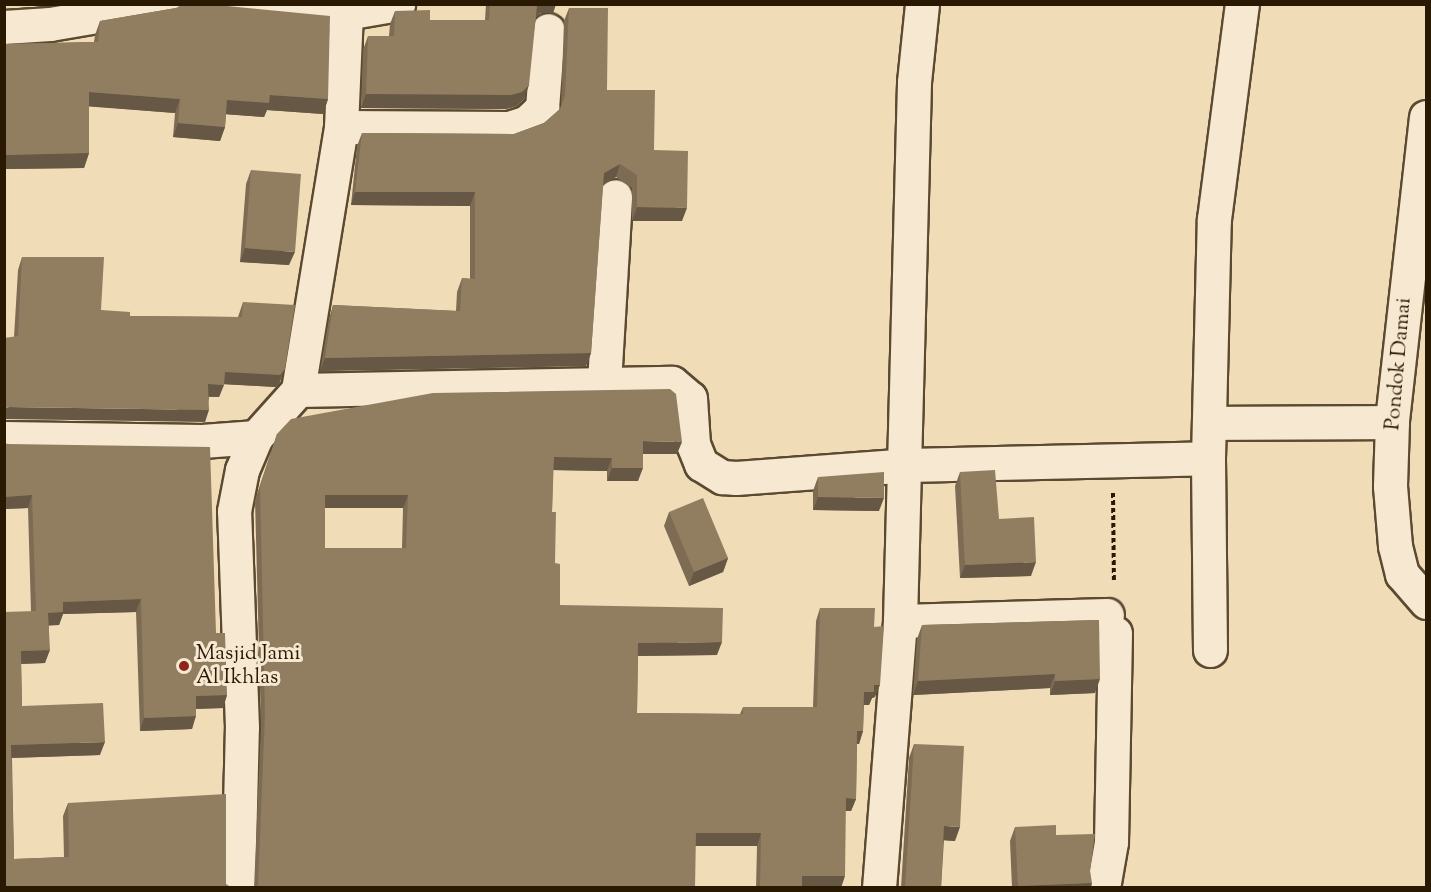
<!DOCTYPE html>
<style>
body{margin:0}
#map{position:relative;width:1431px;height:892px;overflow:hidden;background:#f1dcb8;font-family:"Sorts Mill Goudy",serif}
div>[style]{position:absolute}
[style*='--x']{left:calc(var(--x)*1px);top:calc(var(--y)*1px);width:calc(var(--w)*1px);rotate:calc(var(--a)*1deg)}
.path>*{height:4px;margin-top:-2px;transform-origin:0;background:repeating-linear-gradient(90deg,#2a1902 0 4.5px,transparent 0 7.5px)}
.roads{filter:drop-shadow(2px 0 #5c4a30) drop-shadow(-2px 0 #5c4a30) drop-shadow(0 2px #5c4a30) drop-shadow(0 -2px #5c4a30)}
.minor>*{height:33px;margin:-16.5px;padding:0 16.5px;transform-origin:16.5px;border-radius:16.5px;background:#f6e8d1}
.wall>*{inset:0;background:#7d6c53}
.shaded-wall>*{inset:0;background:#665844}
.building>*{inset:0;background:#917e61}
.dots>*{width:16px;height:16px;translate:-50% -50%;box-sizing:border-box;border:3px solid #f6e8d1;border-radius:50%}
span{translate:-50% -50%;white-space:nowrap;text-align:center;line-height:1.15;-webkit-text-stroke:6px #f6e8d1;paint-order:stroke}
.street-label{font-size:21px;color:#2a1902}
.poi-label{font-size:21px;color:#2a1902}
.left{translate:0 -50%;text-align:left}
.frame{position:absolute;inset:0;border:6px solid #2a1902;pointer-events:none}
</style>
<div id="map">
<div class="path">
<div style="--x:1113;--y:493;--w:89;--a:89.4"></div>
</div>
<div class="roads">
<div class="minor">
<div style="--x:232;--y:4;--w:114;--a:4.5"></div>
<div style="--x:346;--y:13;--w:53;--a:-9.8"></div>
<div style="--x:4;--y:27;--w:46;--a:-3.7"></div>
<div style="--x:50;--y:24;--w:119;--a:-9.7"></div>
<div style="--x:1426;--y:117;--w:307;--a:96.4"></div>
<div style="--x:1392;--y:422;--w:64;--a:91.8"></div>
<div style="--x:1390;--y:486;--w:60;--a:85.2"></div>
<div style="--x:1395;--y:546;--w:29;--a:76"></div>
<div style="--x:1402;--y:574;--w:37;--a:49"></div>
<div style="--x:341;--y:127;--w:168;--a:0.3"></div>
<div style="--x:509;--y:128;--w:19;--a:-18"></div>
<div style="--x:527;--y:122;--w:21;--a:-43"></div>
<div style="--x:542;--y:108;--w:78;--a:-85.6"></div>
<div style="--x:604;--y:383;--w:187;--a:-86.6"></div>
<div style="--x:298;--y:390;--w:374;--a:-1.1"></div>
<div style="--x:672;--y:383;--w:23;--a:40"></div>
<div style="--x:690;--y:398;--w:46;--a:86.3"></div>
<div style="--x:693;--y:444;--w:22;--a:68"></div>
<div style="--x:701;--y:464;--w:25;--a:32"></div>
<div style="--x:722;--y:477;--w:14;--a:4"></div>
<div style="--x:736;--y:478;--w:171;--a:-4.3"></div>
<div style="--x:907;--y:465;--w:301;--a:-1.3"></div>
<div style="--x:1209;--y:423;--w:183;--a:-0.3"></div>
<div style="--x:4;--y:438;--w:198;--a:0.9"></div>
<div style="--x:202;--y:441;--w:54;--a:-4.2"></div>
<div style="--x:900;--y:621;--w:207;--a:-1.7"></div>
<div style="--x:1210;--y:650;--w:192;--a:-90.6"></div>
<div style="--x:1208;--y:458;--w:239;--a:-88.6"></div>
<div style="--x:1214;--y:219;--w:217;--a:-82.6"></div>
<div style="--x:238;--y:888;--w:161;--a:-88.6"></div>
<div style="--x:242;--y:727;--w:216;--a:-92.1"></div>
<div style="--x:234;--y:511;--w:42;--a:-79"></div>
<div style="--x:242;--y:470;--w:36;--a:-67"></div>
<div style="--x:256;--y:437;--w:63;--a:-48.2"></div>
<div style="--x:298;--y:390;--w:266;--a:-80.7"></div>
<div style="--x:341;--y:127;--w:114;--a:-87.5"></div>
<div style="--x:879;--y:888;--w:268;--a:-85.5"></div>
<div style="--x:900;--y:621;--w:539;--a:-88.51"></div>
<div style="--x:914;--y:82;--w:78;--a:-84.1"></div>
<div style="--x:1103;--y:888;--w:47;--a:-80.1"></div>
<div style="--x:1111;--y:842;--w:209;--a:-88.9"></div>
</div>
</div>
<div class="wall">
<div style="clip-path:polygon(486px 4px,556px 4px,553px 13px,540px 13px,536px 17px,524px 99px,517px 106px,506px 109px,361px 108px,363px 50px,368px 36px,389px 36px,390px 24px,395px 11px,430px 20px,485px 20px)"></div>
<div style="clip-path:polygon(176px 8px,328px 99px,323px 114px,267px 110px,264px 117px,226px 114px,225px 127px,220px 141px,173px 137px,175px 113px,89px 106px,89px 153px,84px 168px,4px 169px,4px 44px,94px 42px,95px 35px,100px 21px)"></div>
<div style="clip-path:polygon(569px 8px,607px 90px,654px 150px,682px 221px,632px 221px,632px 188px,616px 177px,603px 184px,591px 353px,586px 366px,320px 371px,329px 319px,333px 305px,456px 311px,457px 292px,462px 278px,470px 279px,470px 206px,351px 205px,357px 146px,362px 133px,514px 134px,544px 123px,560px 109px,561px 106px,564px 21px)"></div>
<div style="clip-path:polygon(251px 170px,289px 265px,240px 262px,246px 184px)"></div>
<div style="clip-path:polygon(22px 257px,101px 310px,130px 316px,238px 317px,243px 302px,280px 382px,276px 387px,224px 384px,219px 397px,209px 397px,205px 422px,14px 337px,18px 270px)"></div>
<div style="clip-path:polygon(evenodd,277px 434px,677px 454px,643px 454px,638px 481px,607px 481px,607px 471px,553px 470px,552px 512px,555px 563px,560px 605px,717px 655px,638px 656px,637px 713px,740px 714px,743px 707px,813px 707px,816px 621px,820px 608px,875px 697px,872px 698px,869px 705px,864px 705px,863px 731px,859px 744px,857px 744px,856px 799px,851px 811px,845px 811px,841px 888px,756px 888px,757px 846px,696px 846px,254px 888px,261px 727px,255px 500px,277px 434px,325px 508px,403px 508px,402px 548px,325px 548px,325px 508px)"></div>
<div style="clip-path:polygon(4px 443px,216px 633px,227px 695px,223px 708px,196px 709px,192px 729px,140px 731px,136px 612px,63px 614px,59px 625px,49px 625px,45px 663px,21px 664px,22px 706px,100px 755px,12px 758px,14px 859px,64px 857px,63px 816px,68px 803px,226px 884px,4px 888px,4px 612px,31px 612px,28px 508px,4px 509px)"></div>
<div style="clip-path:polygon(960px 472px,999px 519px,1031px 576px,960px 578px,955px 486px)"></div>
<div style="clip-path:polygon(818px 477px,879px 511px,813px 510px,813px 491px)"></div>
<div style="clip-path:polygon(669px 512px,728px 558px,723px 572px,689px 586px,664px 526px)"></div>
<div style="clip-path:polygon(1099px 620px,1095px 693px,1050px 695px,1050px 688px,913px 695px,917px 639px,922px 625px)"></div>
<div style="clip-path:polygon(914px 744px,955px 841px,944px 840px,941px 888px,901px 888px,909px 758px)"></div>
<div style="clip-path:polygon(1015px 827px,1056px 835px,1090px 871px,1091px 888px,1012px 888px,1010px 841px)"></div>
</div>
<div class="shaded-wall">
<div style="clip-path:polygon(539px 4px,556px 4px,553px 13px,540px 13px,532px 20px,537px 6px)"></div>
<div style="clip-path:polygon(529px 85px,524px 99px,517px 106px,506px 109px,361px 108px,366px 94px)"></div>
<div style="clip-path:polygon(89px 92px,180px 99px,175px 113px,83px 106px)"></div>
<div style="clip-path:polygon(270px 95px,328px 99px,323px 114px,267px 110px,264px 117px,222px 114px,227px 100px)"></div>
<div style="clip-path:polygon(178px 123px,225px 127px,220px 141px,173px 137px)"></div>
<div style="clip-path:polygon(89px 153px,84px 168px,4px 169px,4px 155px)"></div>
<div style="clip-path:polygon(620px 164px,616px 177px,599px 186px,604px 173px)"></div>
<div style="clip-path:polygon(355px 192px,475px 192px,470px 206px,351px 205px)"></div>
<div style="clip-path:polygon(637px 207px,687px 208px,682px 221px,632px 221px)"></div>
<div style="clip-path:polygon(245px 248px,295px 252px,289px 265px,240px 262px)"></div>
<div style="clip-path:polygon(591px 353px,586px 366px,320px 371px,325px 358px)"></div>
<div style="clip-path:polygon(285px 369px,280px 382px,276px 387px,220px 384px,225px 372px)"></div>
<div style="clip-path:polygon(208px 384px,224px 385px,219px 397px,204px 396px)"></div>
<div style="clip-path:polygon(9px 407px,209px 410px,205px 422px,4px 419px,4px 409px)"></div>
<div style="clip-path:polygon(643px 441px,682px 442px,677px 454px,639px 454px)"></div>
<div style="clip-path:polygon(554px 457px,612px 458px,607px 471px,549px 470px)"></div>
<div style="clip-path:polygon(612px 468px,643px 468px,638px 481px,607px 481px)"></div>
<div style="clip-path:polygon(32px 495px,28px 508px,4px 509px,4px 497px)"></div>
<div style="clip-path:polygon(325px 495px,408px 495px,403px 508px,321px 508px)"></div>
<div style="clip-path:polygon(818px 497px,884px 498px,879px 511px,813px 510px)"></div>
<div style="clip-path:polygon(728px 558px,723px 572px,689px 586px,694px 572px)"></div>
<div style="clip-path:polygon(1036px 562px,1031px 576px,960px 578px,965px 565px)"></div>
<div style="clip-path:polygon(141px 599px,136px 612px,63px 614px,59px 625px,43px 626px,48px 613px,63px 602px)"></div>
<div style="clip-path:polygon(722px 642px,717px 655px,633px 656px,638px 643px)"></div>
<div style="clip-path:polygon(50px 650px,45px 663px,16px 664px,21px 651px)"></div>
<div style="clip-path:polygon(1055px 674px,1050px 688px,913px 695px,918px 681px)"></div>
<div style="clip-path:polygon(1100px 679px,1095px 693px,1050px 695px,1055px 681px)"></div>
<div style="clip-path:polygon(874px 685px,880px 685px,875px 697px,872px 698px,869px 705px,859px 705px,864px 692px)"></div>
<div style="clip-path:polygon(227px 695px,223px 708px,191px 709px,196px 696px)"></div>
<div style="clip-path:polygon(196px 716px,192px 729px,140px 731px,144px 718px)"></div>
<div style="clip-path:polygon(857px 731px,863px 731px,859px 744px,853px 744px)"></div>
<div style="clip-path:polygon(105px 742px,100px 755px,7px 758px,11px 745px)"></div>
<div style="clip-path:polygon(846px 798px,856px 799px,851px 811px,841px 811px)"></div>
<div style="clip-path:polygon(944px 826px,960px 827px,955px 841px,939px 840px)"></div>
<div style="clip-path:polygon(696px 833px,761px 833px,757px 846px,691px 846px)"></div>
<div style="clip-path:polygon(802px 876px,845px 876px,841px 888px,798px 888px)"></div>
<div style="clip-path:polygon(1092px 883px,1091px 888px,1017px 888px,1018px 886px)"></div>
</div>
<div class="building">
<div style="clip-path:polygon(183px 4px,226px 4px,227px 6px,330px 16px,328px 99px,270px 95px,269px 103px,227px 100px,225px 127px,178px 123px,180px 99px,89px 92px,89px 153px,4px 155px,4px 44px,98px 42px,100px 21px,176px 8px)"></div>
<div style="clip-path:polygon(490px 4px,539px 4px,537px 6px,529px 85px,522px 92px,511px 95px,366px 94px,368px 36px,394px 36px,395px 11px,430px 10px,430px 20px,489px 20px)"></div>
<div style="clip-path:polygon(569px 8px,608px 8px,607px 90px,655px 90px,654px 150px,688px 151px,687px 208px,637px 207px,637px 175px,620px 164px,604px 173px,591px 353px,325px 358px,333px 305px,460px 311px,462px 278px,475px 279px,475px 192px,355px 192px,362px 133px,514px 134px,544px 123px,560px 109px,565px 96px)"></div>
<div style="clip-path:polygon(251px 170px,301px 174px,295px 252px,245px 248px)"></div>
<div style="clip-path:polygon(22px 257px,104px 257px,101px 310px,130px 312px,130px 316px,242px 317px,243px 302px,295px 305px,285px 369px,280px 375px,225px 372px,224px 385px,208px 384px,209px 410px,9px 407px,4px 409px,4px 338px,18px 336px)"></div>
<div style="clip-path:polygon(evenodd,670px 389px,676px 394px,682px 442px,643px 441px,643px 468px,612px 468px,612px 458px,554px 457px,552px 512px,556px 512px,555px 563px,560px 564px,560px 605px,723px 608px,722px 642px,638px 643px,637px 713px,743px 714px,743px 707px,817px 707px,820px 608px,875px 608px,874px 627px,884px 626px,880px 685px,874px 685px,874px 692px,864px 692px,863px 731px,857px 731px,856px 799px,846px 798px,845px 876px,802px 876px,802px 888px,760px 888px,761px 833px,696px 833px,695px 888px,254px 888px,258px 885px,265px 715px,260px 487px,277px 434px,291px 419px,433px 393px,670px 389px,325px 495px,408px 495px,406px 548px,325px 548px,325px 495px)"></div>
<div style="clip-path:polygon(4px 443px,8px 444px,210px 447px,216px 633px,225px 633px,227px 695px,196px 696px,196px 716px,144px 718px,141px 599px,63px 602px,63px 612px,48px 613px,50px 650px,21px 651px,22px 706px,103px 703px,105px 742px,11px 745px,14px 859px,69px 857px,68px 803px,226px 794px,226px 884px,232px 888px,4px 888px,4px 612px,36px 611px,32px 495px,4px 497px)"></div>
<div style="clip-path:polygon(995px 470px,999px 519px,1034px 517px,1036px 562px,965px 565px,960px 472px)"></div>
<div style="clip-path:polygon(884px 472px,884px 498px,818px 497px,818px 477px)"></div>
<div style="clip-path:polygon(703px 498px,728px 558px,694px 572px,669px 512px)"></div>
<div style="clip-path:polygon(1099px 620px,1100px 679px,1055px 681px,1055px 674px,918px 681px,922px 625px)"></div>
<div style="clip-path:polygon(914px 744px,964px 746px,960px 827px,944px 826px,941px 888px,905px 888px)"></div>
<div style="clip-path:polygon(1056px 825px,1056px 835px,1095px 834px,1090px 871px,1092px 883px,1018px 886px,1015px 827px)"></div>
</div>
<div class="dots">
<div style="left:184px;top:666px;background:#8f2418"></div>
</div>
<div class="street-label">
<span style="left:1399px;top:364px;rotate:-85deg">Pondok Damai</span>
</div>
<div class="poi-label">
<span class="left" style="left:196px;top:666px">Masjid Jami<br>Al Ikhlas</span>
</div>
<div class="frame"></div>
</div>
